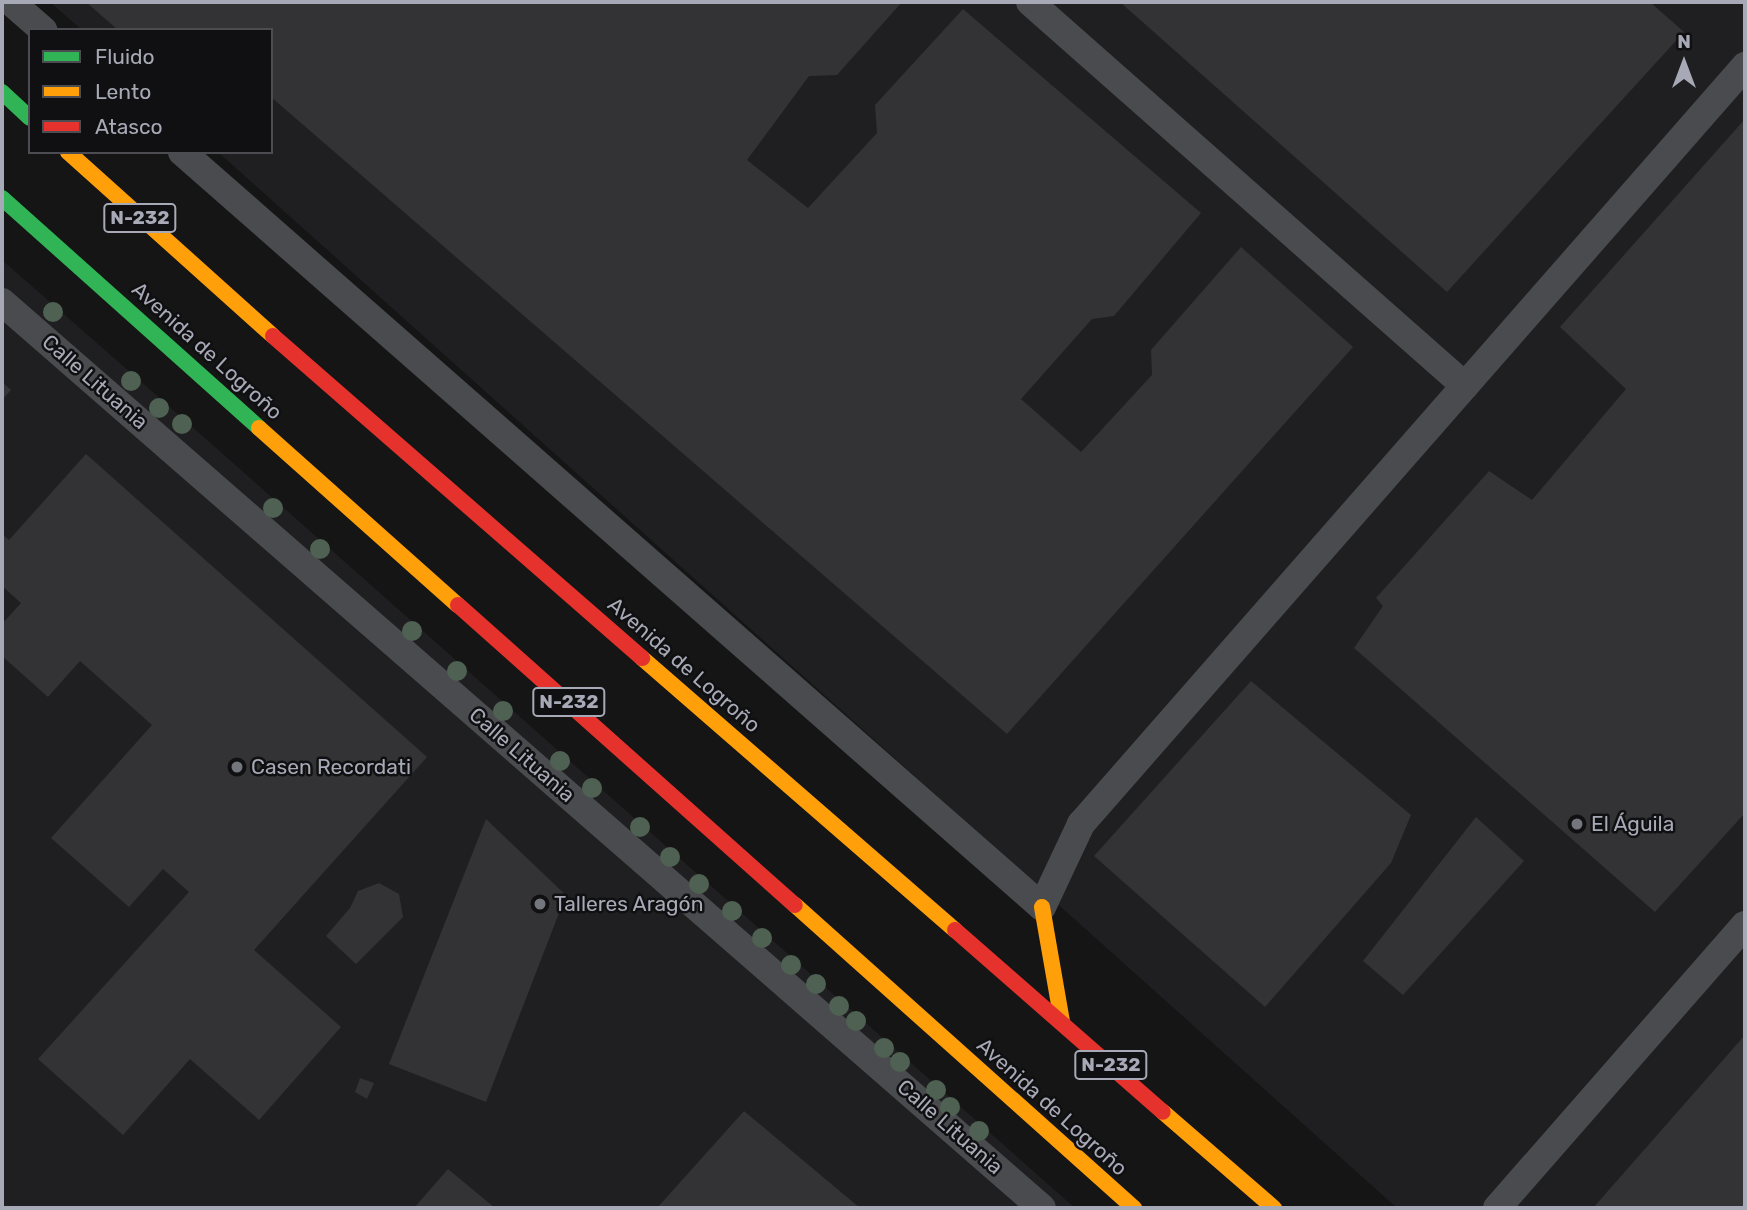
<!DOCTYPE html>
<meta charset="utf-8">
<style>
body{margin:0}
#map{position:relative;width:1747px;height:1210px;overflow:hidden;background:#151515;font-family:Rubik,sans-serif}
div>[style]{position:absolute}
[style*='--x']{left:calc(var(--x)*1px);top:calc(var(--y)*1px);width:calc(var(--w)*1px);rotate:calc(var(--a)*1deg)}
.built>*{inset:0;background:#1f1f21}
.building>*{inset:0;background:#333335}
.street>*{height:28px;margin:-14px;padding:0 14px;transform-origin:14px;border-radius:14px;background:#4a4b4e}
.fast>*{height:16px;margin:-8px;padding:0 8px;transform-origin:8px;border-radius:8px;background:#30b455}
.slow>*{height:16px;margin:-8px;padding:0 8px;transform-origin:8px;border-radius:8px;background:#ff9f0a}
.jam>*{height:16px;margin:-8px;padding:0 8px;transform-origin:8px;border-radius:8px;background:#e5322d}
.trees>*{width:20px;height:20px;margin:-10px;border-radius:50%;background:#4f6153}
.dots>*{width:19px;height:19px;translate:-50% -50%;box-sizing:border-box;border:4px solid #100f11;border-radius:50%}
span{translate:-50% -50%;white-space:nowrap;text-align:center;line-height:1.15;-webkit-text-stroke:5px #100f11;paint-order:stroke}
.shield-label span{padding:2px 5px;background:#100f11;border:2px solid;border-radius:5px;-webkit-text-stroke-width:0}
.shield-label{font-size:19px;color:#a7aab6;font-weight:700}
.street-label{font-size:21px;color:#a7aab6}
.poi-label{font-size:21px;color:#a7aab6}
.left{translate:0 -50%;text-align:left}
.frame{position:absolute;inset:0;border:4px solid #a7aab6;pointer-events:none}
.legend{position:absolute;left:28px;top:28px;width:245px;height:126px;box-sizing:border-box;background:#100f11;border:2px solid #4c4d53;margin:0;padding:9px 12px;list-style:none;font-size:21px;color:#a7aab6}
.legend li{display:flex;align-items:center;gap:14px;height:35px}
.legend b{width:35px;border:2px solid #4c4d53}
.north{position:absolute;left:1649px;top:28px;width:70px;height:70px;-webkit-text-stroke:5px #100f11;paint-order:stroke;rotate:0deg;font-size:19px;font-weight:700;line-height:28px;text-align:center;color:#a7aab6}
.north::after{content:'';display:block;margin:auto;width:24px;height:32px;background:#a7aab6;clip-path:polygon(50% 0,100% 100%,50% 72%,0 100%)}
</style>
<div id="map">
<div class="built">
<div style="clip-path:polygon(50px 2px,1745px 2px,1745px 1208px,1397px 1208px,218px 152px,271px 152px,271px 30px,82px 30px)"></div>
<div style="clip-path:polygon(2px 260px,146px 386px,1075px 1208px,2px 1208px)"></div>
</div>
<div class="building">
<div style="clip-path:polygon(86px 2px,902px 2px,837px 75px,809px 76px,747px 160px,808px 208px,877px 133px,875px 105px,963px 9px,1201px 213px,1114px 316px,1092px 319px,1021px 399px,1081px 452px,1152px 375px,1151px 350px,1241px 247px,1353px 347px,1007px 734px,271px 97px,271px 30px,118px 30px)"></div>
<div style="clip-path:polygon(1120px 2px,1650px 2px,1684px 32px,1447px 292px)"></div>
<div style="clip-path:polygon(1745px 119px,1745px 813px,1655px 912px,1354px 648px,1383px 606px,1376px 598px,1489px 471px,1532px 500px,1626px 389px,1560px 327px)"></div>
<div style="clip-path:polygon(2px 382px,11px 390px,2px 400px)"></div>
<div style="clip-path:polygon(86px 454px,427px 757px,254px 950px,341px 1027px,259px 1120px,190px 1059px,123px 1135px,38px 1059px,189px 892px,163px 869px,129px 907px,51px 838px,152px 725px,80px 661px,48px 697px,2px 656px,2px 624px,21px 603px,2px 586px,2px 534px,9px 540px)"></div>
<div style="clip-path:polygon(1251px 681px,1411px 815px,1391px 863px,1265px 1007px,1094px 856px)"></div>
<div style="clip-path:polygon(1476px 817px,1524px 861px,1403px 995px,1363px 961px)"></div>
<div style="clip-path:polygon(486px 819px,572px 901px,571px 908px,559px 913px,486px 1102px,389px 1064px)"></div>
<div style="clip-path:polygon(379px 883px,399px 894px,403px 917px,356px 964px,326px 936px,350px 908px,358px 891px)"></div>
<div style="clip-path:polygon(1745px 1035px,1745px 1208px,1593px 1208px)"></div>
<div style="clip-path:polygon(360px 1078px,374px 1083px,367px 1099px,355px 1092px)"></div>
<div style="clip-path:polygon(744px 1111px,860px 1208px,657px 1208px)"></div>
<div style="clip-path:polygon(448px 1169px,495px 1208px,414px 1208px)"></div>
</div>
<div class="street">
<div style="--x:11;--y:2;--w:43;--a:41.2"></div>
<div style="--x:1030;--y:2;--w:580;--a:41.44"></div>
<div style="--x:182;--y:152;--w:1144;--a:41.28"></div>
<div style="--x:1042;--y:907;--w:92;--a:-64.8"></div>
<div style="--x:1081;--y:824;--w:1008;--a:-48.78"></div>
<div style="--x:2;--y:302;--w:1379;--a:41.06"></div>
<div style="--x:1497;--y:1208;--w:376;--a:-48.8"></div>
</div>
<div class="fast">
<div style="--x:2;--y:92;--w:38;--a:43"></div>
<div style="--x:2;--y:198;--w:345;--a:41.8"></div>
</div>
<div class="slow">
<div style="--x:68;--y:152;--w:275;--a:41.9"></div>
<div style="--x:259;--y:428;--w:266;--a:41.7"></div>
<div style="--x:642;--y:658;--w:415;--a:41"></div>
<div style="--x:795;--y:905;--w:455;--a:41.8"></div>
<div style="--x:1042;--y:907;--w:117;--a:80.1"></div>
<div style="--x:1163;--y:1112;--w:147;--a:40.9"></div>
</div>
<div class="jam">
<div style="--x:273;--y:336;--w:490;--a:41.1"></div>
<div style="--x:458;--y:605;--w:451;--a:41.7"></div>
<div style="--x:955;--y:930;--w:276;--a:41.2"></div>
</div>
<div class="trees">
<div style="left:53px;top:312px"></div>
<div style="left:131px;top:381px"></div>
<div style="left:159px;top:408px"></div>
<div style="left:182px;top:424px"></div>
<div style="left:273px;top:508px"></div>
<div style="left:320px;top:549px"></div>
<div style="left:412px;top:631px"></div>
<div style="left:457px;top:671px"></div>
<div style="left:503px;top:711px"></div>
<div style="left:560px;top:761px"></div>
<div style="left:592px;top:788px"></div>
<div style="left:640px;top:827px"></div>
<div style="left:670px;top:857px"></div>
<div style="left:699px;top:884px"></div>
<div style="left:732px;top:911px"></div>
<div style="left:762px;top:938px"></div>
<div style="left:791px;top:965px"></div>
<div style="left:816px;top:984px"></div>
<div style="left:839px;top:1006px"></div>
<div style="left:856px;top:1021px"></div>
<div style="left:884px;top:1048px"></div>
<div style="left:900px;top:1062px"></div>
<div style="left:936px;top:1090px"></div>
<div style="left:950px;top:1107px"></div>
<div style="left:979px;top:1131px"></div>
</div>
<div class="dots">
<div style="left:237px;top:767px;background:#74767e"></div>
<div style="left:1577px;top:824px;background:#74767e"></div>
<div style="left:540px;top:904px;background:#74767e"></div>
</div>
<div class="shield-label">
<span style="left:140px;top:218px">N-232</span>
<span style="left:569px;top:702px">N-232</span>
<span style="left:1111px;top:1065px">N-232</span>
</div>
<div class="street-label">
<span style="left:207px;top:351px;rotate:42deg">Avenida de Logroño</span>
<span style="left:95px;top:382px;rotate:41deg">Calle Lituania</span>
<span style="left:684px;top:665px;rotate:41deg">Avenida de Logroño</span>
<span style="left:522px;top:755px;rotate:41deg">Calle Lituania</span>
<span style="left:1052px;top:1107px;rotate:42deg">Avenida de Logroño</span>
<span style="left:950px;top:1127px;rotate:41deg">Calle Lituania</span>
</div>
<div class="poi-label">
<span class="left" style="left:251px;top:767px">Casen Recordati</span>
<span class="left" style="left:1591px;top:824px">El Águila</span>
<span class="left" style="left:554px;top:904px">Talleres Aragón</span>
</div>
<div class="frame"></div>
<ul class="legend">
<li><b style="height:9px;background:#30b455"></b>Fluido</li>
<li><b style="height:9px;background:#ff9f0a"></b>Lento</li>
<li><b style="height:9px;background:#e5322d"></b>Atasco</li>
</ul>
<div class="north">N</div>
</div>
